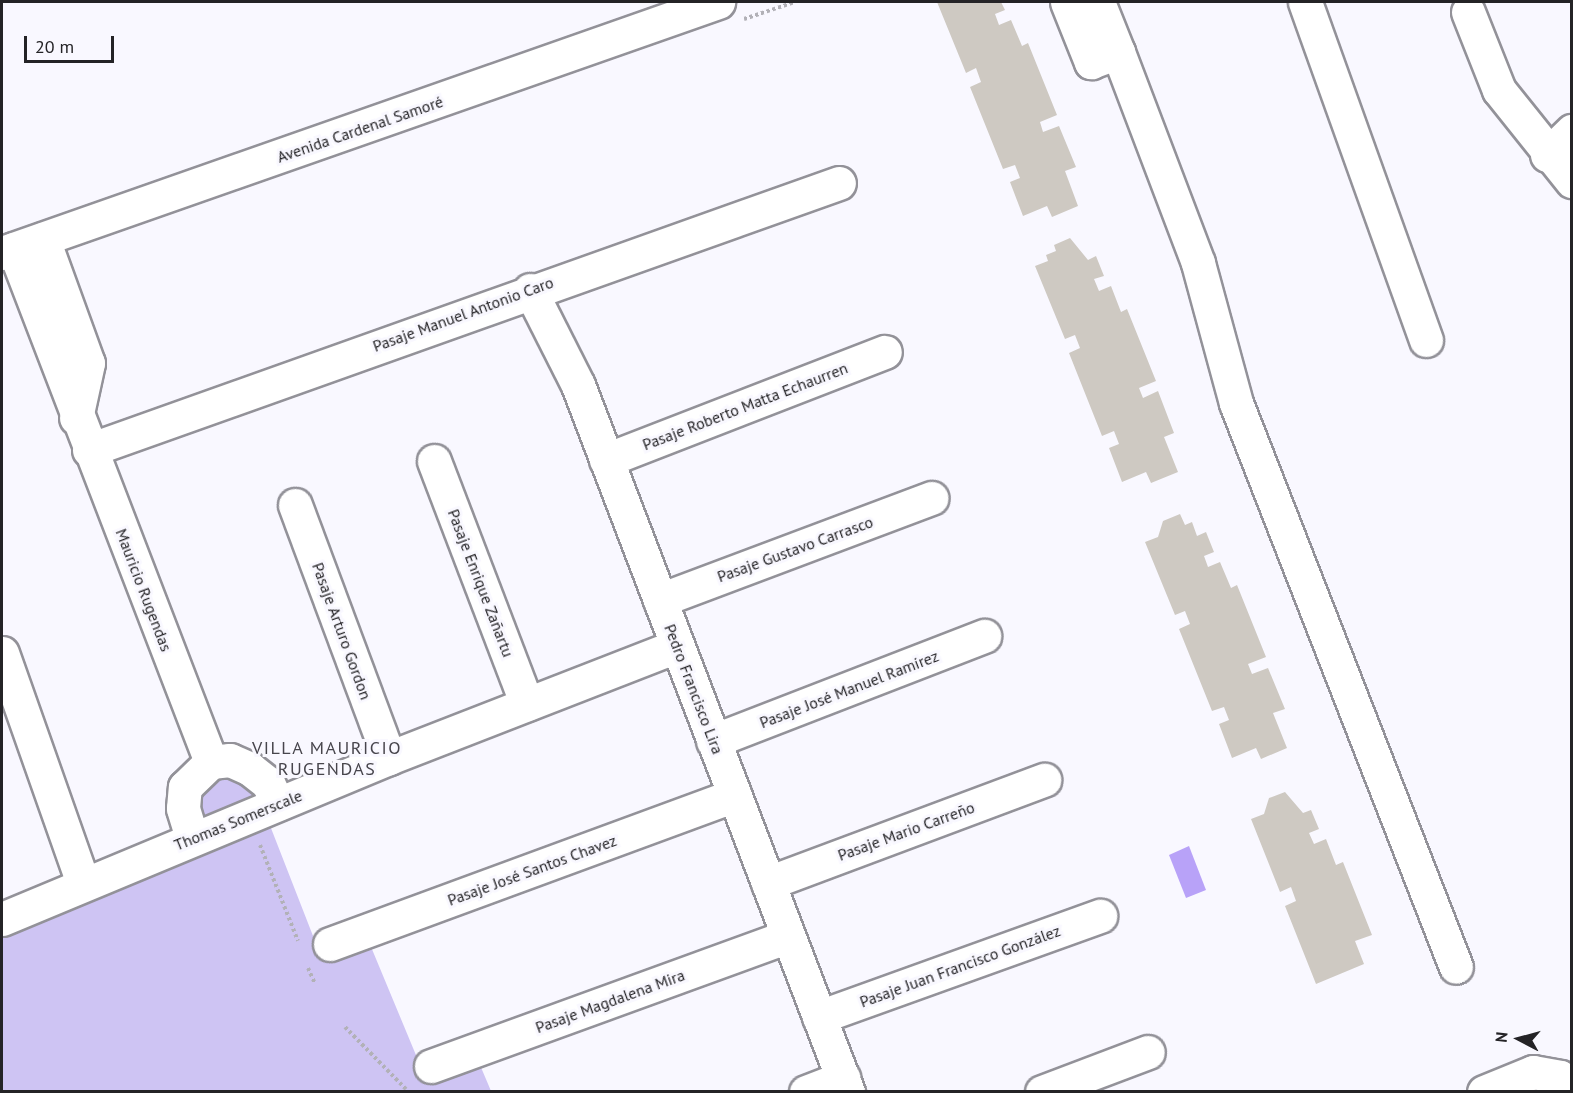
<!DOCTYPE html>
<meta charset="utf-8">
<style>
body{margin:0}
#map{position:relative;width:1573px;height:1093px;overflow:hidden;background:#f9f8ff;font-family:"PT Sans",sans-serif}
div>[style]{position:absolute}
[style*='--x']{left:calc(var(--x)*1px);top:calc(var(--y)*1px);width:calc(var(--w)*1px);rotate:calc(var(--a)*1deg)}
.green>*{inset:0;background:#cec4f3}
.water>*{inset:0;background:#b8a2f8}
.building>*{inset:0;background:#cec9c2}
.path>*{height:4px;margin-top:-2px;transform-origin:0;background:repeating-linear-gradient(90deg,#b2b1b7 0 3px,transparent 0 6px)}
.roads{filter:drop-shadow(2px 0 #939299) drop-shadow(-2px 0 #939299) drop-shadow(0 2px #939299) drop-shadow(0 -2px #939299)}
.minor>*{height:33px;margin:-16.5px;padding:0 16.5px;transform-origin:16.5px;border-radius:16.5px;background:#fff}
.major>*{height:33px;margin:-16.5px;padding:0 16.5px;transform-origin:16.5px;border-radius:16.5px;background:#fff}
span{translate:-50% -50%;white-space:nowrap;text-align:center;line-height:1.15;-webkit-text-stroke:6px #f9f8ff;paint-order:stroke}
.street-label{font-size:16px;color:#242326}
.neighbourhood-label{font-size:18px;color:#47454c;letter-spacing:1.5px}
.frame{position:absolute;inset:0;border:3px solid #242326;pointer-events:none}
.north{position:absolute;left:1489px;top:1009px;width:60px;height:60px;-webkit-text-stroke:4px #f9f8ff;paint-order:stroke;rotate:276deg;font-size:16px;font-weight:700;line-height:24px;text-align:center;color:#242326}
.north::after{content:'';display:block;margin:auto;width:21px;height:27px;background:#242326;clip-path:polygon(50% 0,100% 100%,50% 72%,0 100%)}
.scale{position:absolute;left:24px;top:36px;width:90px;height:27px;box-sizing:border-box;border:3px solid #242326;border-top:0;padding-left:8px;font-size:18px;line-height:21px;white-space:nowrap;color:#242326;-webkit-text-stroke:4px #f9f8ff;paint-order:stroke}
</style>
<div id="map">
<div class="green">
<div style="clip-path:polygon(211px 762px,278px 804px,192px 838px,185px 787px)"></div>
<div style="clip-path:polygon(269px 823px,322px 959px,369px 942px,428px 1084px,480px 1065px,491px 1091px,2px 1092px,2px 936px,85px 893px)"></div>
</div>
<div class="water">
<div style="clip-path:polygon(1189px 846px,1206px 890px,1186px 898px,1169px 855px)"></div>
</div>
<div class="building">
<div style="clip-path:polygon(937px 2px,1001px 2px,1005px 10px,995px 14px,999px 25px,1011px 20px,1022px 46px,1028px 43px,1057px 115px,1040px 122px,1043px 132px,1059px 126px,1076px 167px,1065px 171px,1078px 206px,1052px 217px,1047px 206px,1023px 216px,1010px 182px,1020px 178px,1015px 165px,1003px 169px,970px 87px,981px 82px,976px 68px,966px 73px)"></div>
<div style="clip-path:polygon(1070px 238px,1088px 260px,1096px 256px,1104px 276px,1094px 279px,1099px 291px,1111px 286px,1121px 312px,1127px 309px,1156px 381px,1139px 388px,1143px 398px,1158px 391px,1174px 433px,1164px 437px,1178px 472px,1151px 483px,1146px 472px,1122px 482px,1109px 448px,1119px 444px,1114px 431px,1102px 436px,1069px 353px,1080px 348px,1075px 335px,1065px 339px,1035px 266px,1048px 261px,1046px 255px,1056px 251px,1054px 245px)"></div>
<div style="clip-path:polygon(1180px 514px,1185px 525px,1192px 522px,1197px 536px,1206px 532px,1214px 552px,1204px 556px,1208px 567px,1220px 562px,1231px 588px,1237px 585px,1266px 657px,1248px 664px,1252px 674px,1268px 668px,1285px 709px,1273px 713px,1287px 748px,1261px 759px,1256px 748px,1232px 758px,1219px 724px,1229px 720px,1224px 707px,1212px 711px,1179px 629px,1190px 624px,1185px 611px,1175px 615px,1145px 542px,1158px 537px,1163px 521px)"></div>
<div style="clip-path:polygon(1285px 792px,1303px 813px,1311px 810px,1319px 829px,1309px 833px,1314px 844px,1326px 839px,1336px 865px,1343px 862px,1372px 935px,1355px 941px,1364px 964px,1316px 984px,1285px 906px,1296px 901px,1291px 887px,1280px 892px,1251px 819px,1264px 814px,1269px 798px)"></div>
</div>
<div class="path">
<div style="--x:744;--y:19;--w:54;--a:-18.4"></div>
<div style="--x:260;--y:845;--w:103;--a:68.4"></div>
<div style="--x:308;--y:968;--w:17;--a:66"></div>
<div style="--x:345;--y:1027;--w:87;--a:45.5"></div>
</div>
<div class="roads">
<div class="minor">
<div style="--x:1067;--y:2;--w:65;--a:68.2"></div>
<div style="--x:1091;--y:62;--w:29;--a:-20"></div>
<div style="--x:1118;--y:52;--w:226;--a:69.2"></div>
<div style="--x:1198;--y:263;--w:145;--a:74.8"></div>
<div style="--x:1236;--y:403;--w:605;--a:68.69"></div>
<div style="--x:1098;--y:2;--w:54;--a:68.2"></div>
<div style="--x:1305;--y:2;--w:359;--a:70.3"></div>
<div style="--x:1468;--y:12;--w:84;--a:68.3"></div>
<div style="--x:1499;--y:90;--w:117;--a:51.3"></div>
<div style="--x:1547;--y:155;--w:35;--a:-44"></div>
<div style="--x:43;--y:239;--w:132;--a:70.1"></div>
<div style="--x:88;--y:363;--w:56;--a:102.3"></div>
<div style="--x:14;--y:249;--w:550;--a:68.99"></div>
<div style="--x:530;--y:290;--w:106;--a:63.2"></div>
<div style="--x:578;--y:385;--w:757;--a:69.1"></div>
<div style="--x:89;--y:450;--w:796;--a:-19.6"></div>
<div style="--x:606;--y:460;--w:299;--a:-21.2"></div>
<div style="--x:434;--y:461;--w:260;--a:69.1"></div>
<div style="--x:295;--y:505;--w:270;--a:69.6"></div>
<div style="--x:660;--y:600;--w:290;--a:-20.6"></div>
<div style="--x:2;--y:653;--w:244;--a:70.6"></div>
<div style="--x:713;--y:741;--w:291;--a:-21.2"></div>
<div style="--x:192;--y:838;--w:31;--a:-107"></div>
<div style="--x:183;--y:808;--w:21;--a:-85"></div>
<div style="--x:185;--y:787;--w:36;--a:-44"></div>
<div style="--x:211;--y:762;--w:19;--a:-6"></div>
<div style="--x:230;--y:760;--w:22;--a:24"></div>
<div style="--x:250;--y:769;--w:23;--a:38"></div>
<div style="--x:268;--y:783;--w:23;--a:65"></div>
<div style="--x:768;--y:883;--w:295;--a:-20.5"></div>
<div style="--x:2;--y:919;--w:419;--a:-22.6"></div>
<div style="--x:389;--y:758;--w:309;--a:-21.3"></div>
<div style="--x:330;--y:944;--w:431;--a:-20.2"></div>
<div style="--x:819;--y:1017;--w:299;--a:-19.8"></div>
<div style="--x:431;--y:1066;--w:380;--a:-20"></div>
<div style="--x:806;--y:1092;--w:40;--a:-21"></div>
<div style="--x:1042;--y:1092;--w:113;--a:-20.7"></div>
<div style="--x:1484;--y:1092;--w:53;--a:-22.2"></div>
<div style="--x:1533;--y:1072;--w:27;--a:10"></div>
<div style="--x:1560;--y:1077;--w:18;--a:49"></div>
</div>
<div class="major">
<div style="--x:2;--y:253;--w:759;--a:-19.32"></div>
</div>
</div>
<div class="street-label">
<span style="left:360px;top:129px;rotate:-19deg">Avenida Cardenal Samoré</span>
<span style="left:463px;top:314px;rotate:-20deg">Pasaje Manuel Antonio Caro</span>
<span style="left:745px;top:406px;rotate:-21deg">Pasaje Roberto Matta Echaurren</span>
<span style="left:795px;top:549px;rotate:-20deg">Pasaje Gustavo Carrasco</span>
<span style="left:481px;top:583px;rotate:69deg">Pasaje Enrique Zañartu</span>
<span style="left:144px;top:590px;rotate:69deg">Mauricio Rugendas</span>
<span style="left:342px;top:631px;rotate:70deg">Pasaje Arturo Gordon</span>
<span style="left:694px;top:689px;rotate:69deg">Pedro Francisco Lira</span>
<span style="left:849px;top:689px;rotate:-21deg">Pasaje José Manuel Ramírez</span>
<span style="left:238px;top:820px;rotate:-22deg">Thomas Somerscale</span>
<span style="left:906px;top:831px;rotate:-20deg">Pasaje Mario Carreño</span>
<span style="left:532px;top:870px;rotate:-20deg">Pasaje José Santos Chavez</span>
<span style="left:960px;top:966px;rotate:-20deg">Pasaje Juan Francisco González</span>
<span style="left:610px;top:1001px;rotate:-20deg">Pasaje Magdalena Mira</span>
</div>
<div class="neighbourhood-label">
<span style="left:327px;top:759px">VILLA MAURICIO<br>RUGENDAS</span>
</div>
<div class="frame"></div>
<div class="north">N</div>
<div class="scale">20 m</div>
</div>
